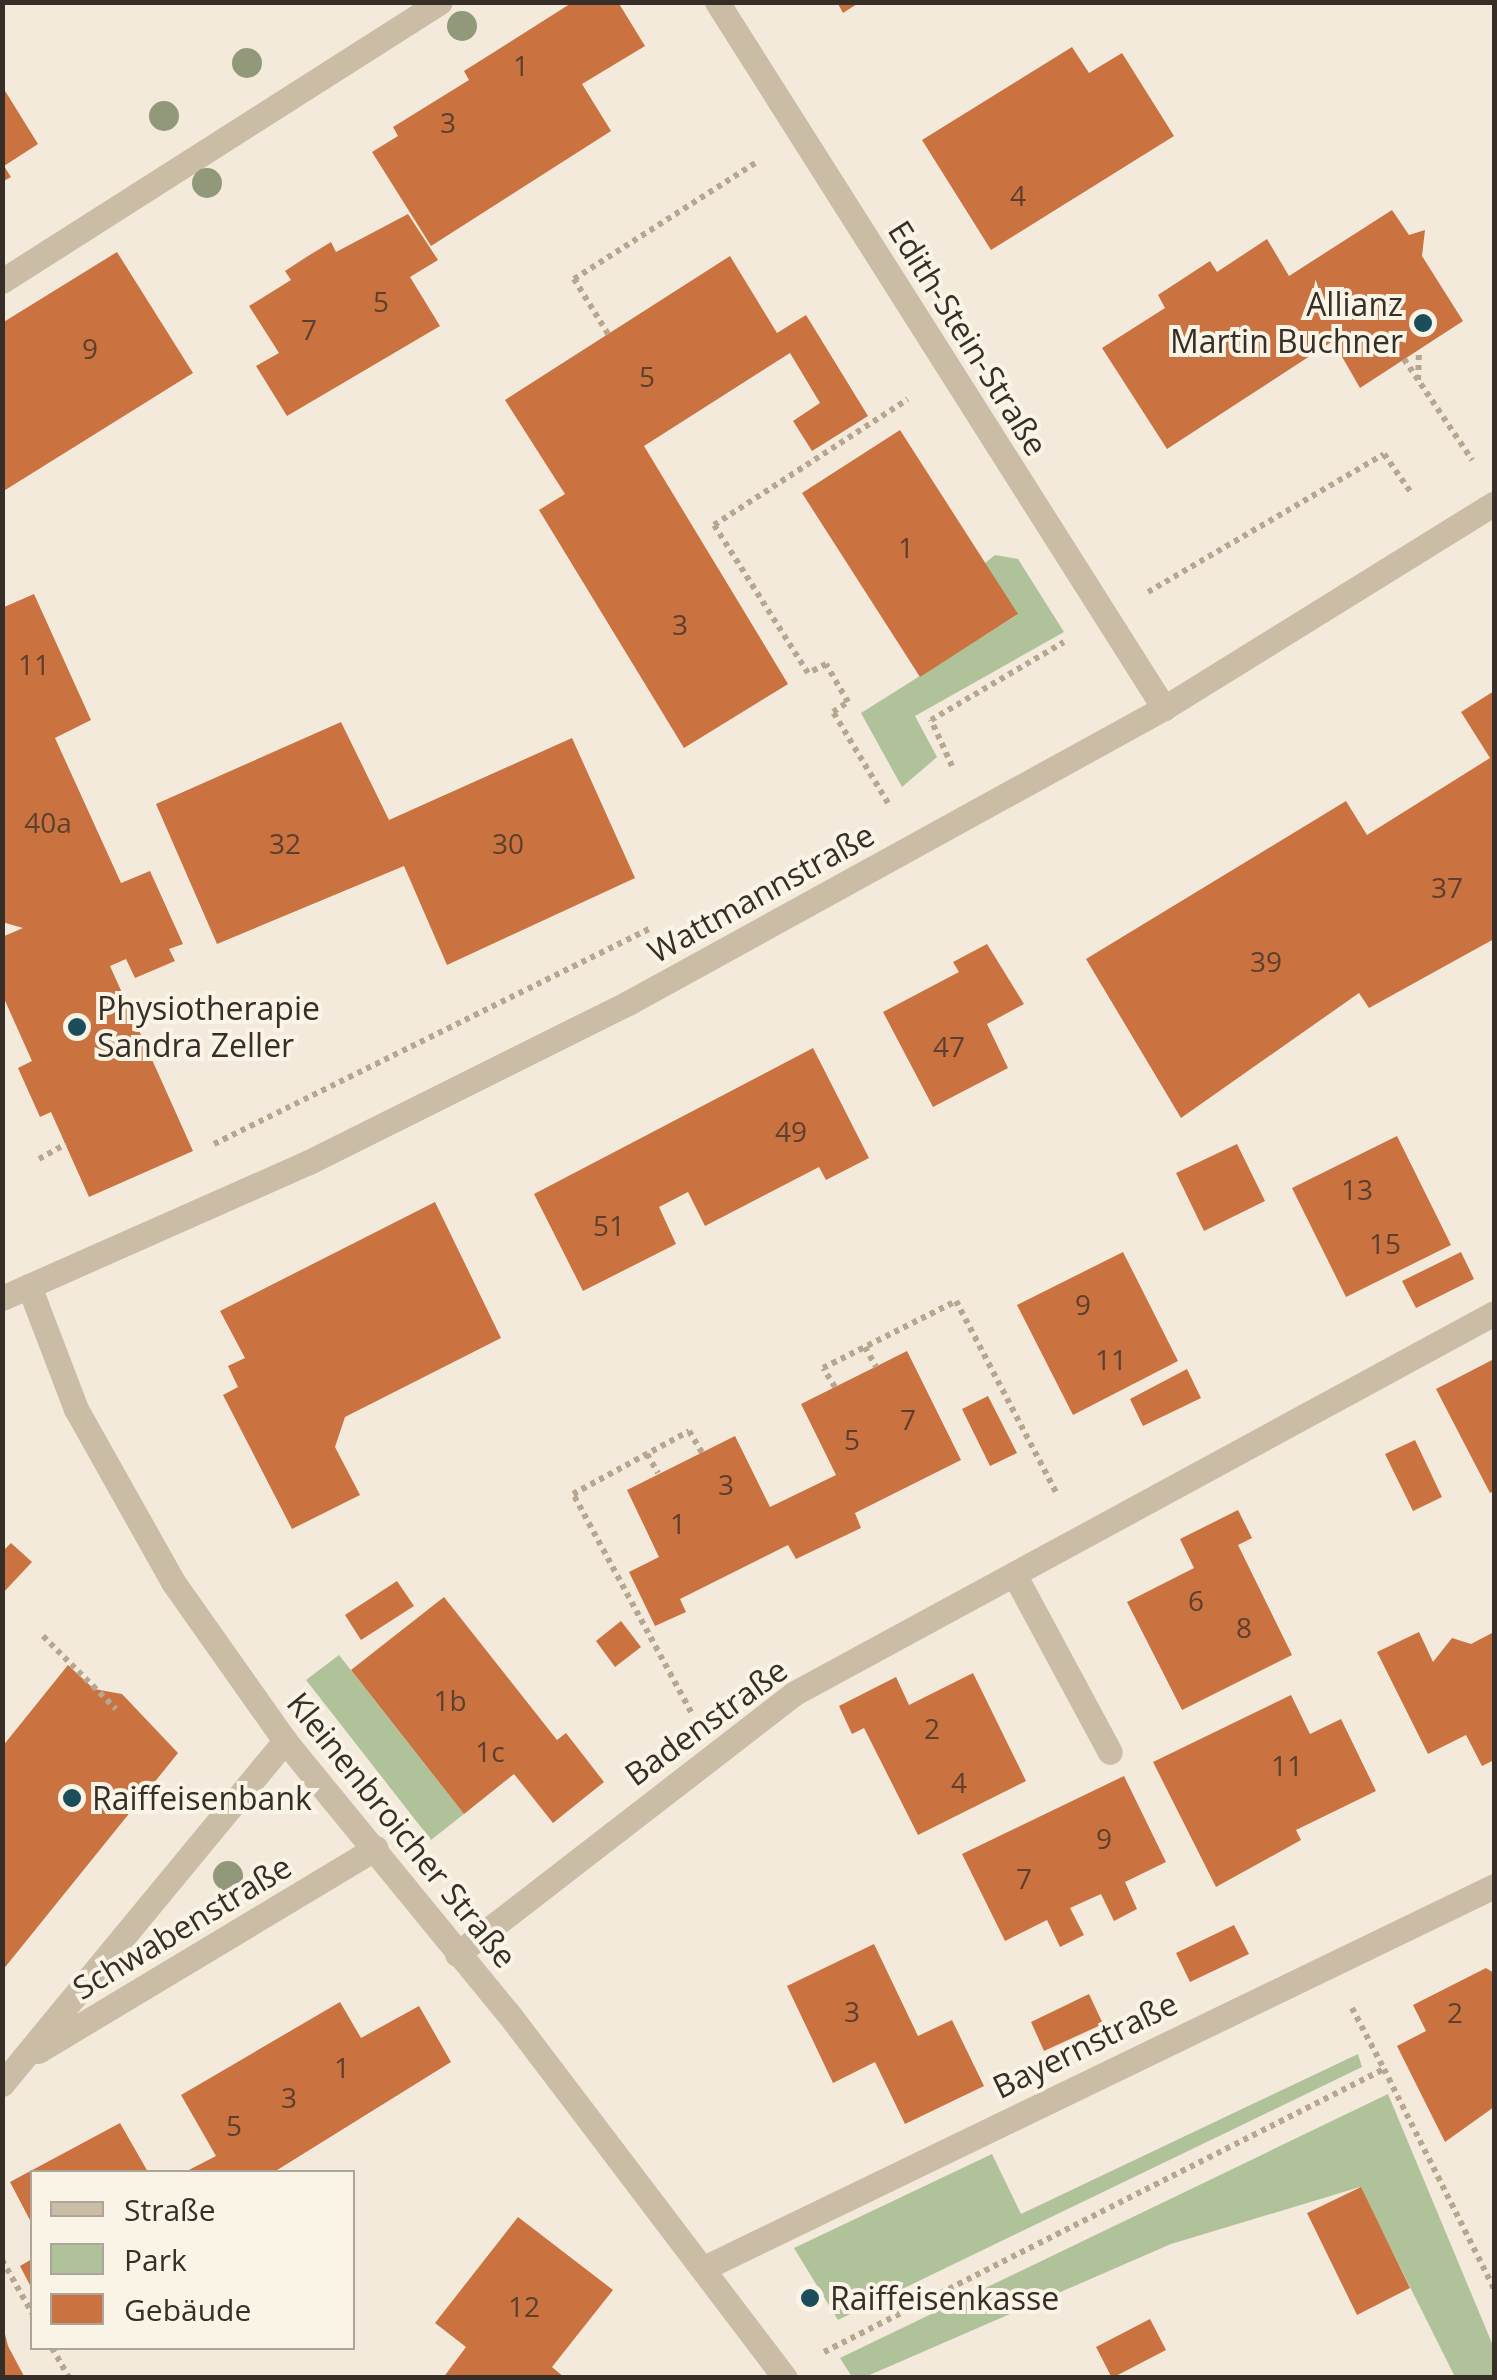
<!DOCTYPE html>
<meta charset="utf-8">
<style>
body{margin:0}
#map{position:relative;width:1497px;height:2380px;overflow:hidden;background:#f3eadb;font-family:"Open Sans",sans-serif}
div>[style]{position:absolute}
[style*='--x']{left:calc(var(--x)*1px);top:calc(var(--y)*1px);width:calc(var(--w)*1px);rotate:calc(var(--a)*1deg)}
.green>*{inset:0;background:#b0c29a}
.building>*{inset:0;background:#ca7341}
.path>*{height:6px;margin-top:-3px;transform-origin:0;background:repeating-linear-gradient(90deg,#b7a690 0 5px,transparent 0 10px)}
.minor>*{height:25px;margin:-12.5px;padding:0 12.5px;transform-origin:12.5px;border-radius:12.5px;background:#cbbca6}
.tertiary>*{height:25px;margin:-12.5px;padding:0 12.5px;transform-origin:12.5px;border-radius:12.5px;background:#cbbca6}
.trees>*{width:30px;height:30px;margin:-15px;border-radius:50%;background:#91997a}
.dots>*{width:28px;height:28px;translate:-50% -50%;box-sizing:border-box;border:5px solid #faf4e7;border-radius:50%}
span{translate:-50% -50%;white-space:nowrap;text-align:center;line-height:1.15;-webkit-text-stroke:8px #faf4e7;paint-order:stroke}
.number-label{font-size:28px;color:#5c3f2e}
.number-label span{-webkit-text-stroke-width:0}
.poi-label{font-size:32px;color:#372e27}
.right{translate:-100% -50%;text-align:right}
.left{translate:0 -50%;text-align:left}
.street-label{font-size:32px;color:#372e27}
.frame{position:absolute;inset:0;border:5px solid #372e27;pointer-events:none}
.legend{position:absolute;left:30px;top:2170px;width:325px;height:180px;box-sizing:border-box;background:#faf4e7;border:2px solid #aca59a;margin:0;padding:12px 18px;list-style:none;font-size:30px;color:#372e27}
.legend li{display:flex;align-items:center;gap:20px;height:50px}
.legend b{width:50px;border:2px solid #aca59a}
</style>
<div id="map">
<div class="green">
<div style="clip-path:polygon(995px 555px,1018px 559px,1064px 632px,915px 716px,937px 757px,902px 787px,861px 713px,1017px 615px,985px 563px)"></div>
<div style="clip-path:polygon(339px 1655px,464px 1814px,431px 1840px,306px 1680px)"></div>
<div style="clip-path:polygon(1358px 2054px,1362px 2067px,838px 2320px,794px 2248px,992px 2154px,1021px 2214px)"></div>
<div style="clip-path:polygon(1388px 2094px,1494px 2348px,1494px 2377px,1455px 2377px,1360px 2187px,1171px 2244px,865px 2377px,852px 2377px,840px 2358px)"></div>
</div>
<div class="building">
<div style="clip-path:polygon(573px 2px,618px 2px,645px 46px,582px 84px,611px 131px,431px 246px,372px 152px,398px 136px,393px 127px,469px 80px,464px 71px)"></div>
<div style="clip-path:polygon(837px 2px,860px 2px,843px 13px)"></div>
<div style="clip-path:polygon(1072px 47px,1089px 73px,1122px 53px,1174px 136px,991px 250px,922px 140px)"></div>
<div style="clip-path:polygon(2px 86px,38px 144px,4px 166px,11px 177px,2px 182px)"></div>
<div style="clip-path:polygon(1392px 210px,1409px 235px,1425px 230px,1422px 256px,1463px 321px,1360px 388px,1333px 341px,1167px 449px,1102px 348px,1165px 308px,1158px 295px,1210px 261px,1217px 272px,1267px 239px,1289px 276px)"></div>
<div style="clip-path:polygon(408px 214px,438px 260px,410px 277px,440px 326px,287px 416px,256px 366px,279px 353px,249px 306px,291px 280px,285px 271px,308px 256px,331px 242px,336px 252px)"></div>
<div style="clip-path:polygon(117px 252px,193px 373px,2px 492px,2px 323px)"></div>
<div style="clip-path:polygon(730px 256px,777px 333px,806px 315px,868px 416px,812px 451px,793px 421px,820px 403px,790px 353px,644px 446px,788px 684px,684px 748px,539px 510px,565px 494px,505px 400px)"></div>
<div style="clip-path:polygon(900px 430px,1018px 614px,920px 677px,802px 493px)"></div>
<div style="clip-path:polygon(34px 594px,91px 720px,55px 738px,121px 883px,150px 871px,183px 944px,169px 949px,175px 961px,135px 978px,126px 959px,110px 966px,193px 1151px,89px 1197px,51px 1112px,40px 1117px,18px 1068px,32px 1061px,2px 994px,2px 937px,23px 928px,2px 922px,2px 608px)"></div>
<div style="clip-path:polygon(1494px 691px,1494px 939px,1369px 1008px,1359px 993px,1181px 1118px,1086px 959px,1346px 801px,1367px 835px,1490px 758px,1461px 712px)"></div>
<div style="clip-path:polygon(341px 722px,389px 820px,572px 738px,635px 878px,447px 965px,404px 866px,217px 944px,156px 804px)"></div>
<div style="clip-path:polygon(987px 944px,1024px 1004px,987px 1024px,1008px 1068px,933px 1107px,883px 1012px,959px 972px,953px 962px)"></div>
<div style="clip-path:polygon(813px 1048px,869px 1158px,826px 1180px,819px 1167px,705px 1226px,688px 1192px,659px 1207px,676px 1244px,583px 1291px,534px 1194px)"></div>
<div style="clip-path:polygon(1397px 1136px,1451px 1245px,1346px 1297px,1292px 1188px)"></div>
<div style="clip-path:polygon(1237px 1144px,1265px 1201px,1204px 1231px,1176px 1173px)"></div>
<div style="clip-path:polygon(435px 1202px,501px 1338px,345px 1417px,335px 1447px,360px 1495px,292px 1529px,223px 1395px,238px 1387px,228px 1366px,245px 1358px,220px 1311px)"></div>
<div style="clip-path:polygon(1123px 1252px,1178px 1361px,1073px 1415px,1017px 1305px)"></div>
<div style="clip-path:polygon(1461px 1252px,1474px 1279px,1416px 1308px,1402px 1281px)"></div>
<div style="clip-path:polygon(907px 1351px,961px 1460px,855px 1513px,861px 1528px,796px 1559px,788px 1545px,680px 1599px,686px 1612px,655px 1626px,629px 1572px,659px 1557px,627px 1490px,735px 1436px,770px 1507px,836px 1475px,801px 1404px)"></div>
<div style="clip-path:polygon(1494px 1359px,1494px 1491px,1490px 1493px,1436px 1389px)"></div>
<div style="clip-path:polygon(1187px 1369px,1201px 1398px,1143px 1426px,1130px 1399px)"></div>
<div style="clip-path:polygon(988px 1396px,1017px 1453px,990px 1466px,962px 1409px)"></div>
<div style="clip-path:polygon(1415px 1440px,1442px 1497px,1413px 1511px,1385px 1454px)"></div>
<div style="clip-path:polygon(1238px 1510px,1252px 1538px,1238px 1545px,1292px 1655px,1182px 1710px,1127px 1602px,1194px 1568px,1180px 1539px)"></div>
<div style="clip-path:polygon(11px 1543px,32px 1562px,2px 1594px,2px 1552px)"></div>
<div style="clip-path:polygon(397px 1581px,414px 1606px,361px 1640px,345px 1615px)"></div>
<div style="clip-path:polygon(444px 1597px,557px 1740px,566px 1733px,604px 1782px,553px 1823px,514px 1774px,464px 1814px,351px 1670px)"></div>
<div style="clip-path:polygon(621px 1621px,641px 1647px,615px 1667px,596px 1641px)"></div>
<div style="clip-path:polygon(1419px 1632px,1433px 1662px,1452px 1638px,1471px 1644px,1494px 1632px,1494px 1760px,1482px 1766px,1466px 1735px,1428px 1754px,1377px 1652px)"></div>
<div style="clip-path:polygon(68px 1665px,94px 1689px,122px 1694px,178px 1753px,2px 1971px,2px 1747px)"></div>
<div style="clip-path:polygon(973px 1673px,1026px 1781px,918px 1835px,864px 1728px,852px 1734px,839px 1706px,896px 1677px,909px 1705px)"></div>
<div style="clip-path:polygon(1291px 1695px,1310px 1734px,1341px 1719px,1376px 1791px,1296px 1830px,1301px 1840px,1216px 1887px,1153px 1762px)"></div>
<div style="clip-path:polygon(1124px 1776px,1166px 1862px,1125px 1882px,1137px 1909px,1114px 1921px,1101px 1894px,1070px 1908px,1084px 1935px,1060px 1947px,1047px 1920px,1005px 1941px,962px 1854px)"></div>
<div style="clip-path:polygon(1234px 1925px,1249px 1954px,1190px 1982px,1176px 1953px)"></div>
<div style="clip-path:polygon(874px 1944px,918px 2036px,952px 2020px,984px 2086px,905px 2124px,875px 2062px,833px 2083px,787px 1986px)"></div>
<div style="clip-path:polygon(1486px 1968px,1494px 1973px,1494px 2107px,1445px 2142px,1397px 2046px,1426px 2031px,1413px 2005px)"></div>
<div style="clip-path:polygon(1089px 1994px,1103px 2024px,1044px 2051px,1031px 2022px)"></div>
<div style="clip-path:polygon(340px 2002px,361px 2038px,419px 2006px,451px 2062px,274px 2172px,185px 2172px,216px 2156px,181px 2095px)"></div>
<div style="clip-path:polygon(120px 2123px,148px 2172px,32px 2172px,32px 2224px,10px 2182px)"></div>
<div style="clip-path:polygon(1361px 2187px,1410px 2288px,1357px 2315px,1307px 2213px)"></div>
<div style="clip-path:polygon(518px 2217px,613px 2290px,552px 2367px,565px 2378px,443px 2378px,466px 2347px,435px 2323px)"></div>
<div style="clip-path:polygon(32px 2259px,32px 2289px,20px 2266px)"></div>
<div style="clip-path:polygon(1150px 2319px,1166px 2350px,1112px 2378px,1096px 2347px)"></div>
<div style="clip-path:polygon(2px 2322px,8px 2346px,25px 2378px,2px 2378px)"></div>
</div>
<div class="path">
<div style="--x:608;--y:334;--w:65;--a:-121.7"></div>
<div style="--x:574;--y:279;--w:217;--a:-32.6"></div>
<div style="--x:1404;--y:359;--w:122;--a:56"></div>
<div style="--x:1418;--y:380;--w:30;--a:-88"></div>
<div style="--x:1148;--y:592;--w:273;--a:-30.3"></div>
<div style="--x:1384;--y:454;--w:49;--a:55"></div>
<div style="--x:952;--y:766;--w:51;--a:-114.5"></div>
<div style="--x:931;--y:720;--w:154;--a:-30.4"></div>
<div style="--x:888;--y:803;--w:106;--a:-121.1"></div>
<div style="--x:833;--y:712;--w:18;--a:-34"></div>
<div style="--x:848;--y:702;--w:44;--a:-120.1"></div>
<div style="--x:826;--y:664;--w:20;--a:153"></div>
<div style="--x:808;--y:673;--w:175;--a:-122.4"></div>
<div style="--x:714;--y:525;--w:231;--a:-33"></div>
<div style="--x:214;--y:1144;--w:487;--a:-26.3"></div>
<div style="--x:39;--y:1159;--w:31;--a:-29"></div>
<div style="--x:865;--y:1347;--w:23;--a:61"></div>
<div style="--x:835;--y:1387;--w:22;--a:-122"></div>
<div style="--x:823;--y:1368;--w:149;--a:-26.7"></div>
<div style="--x:956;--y:1301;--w:216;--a:62.4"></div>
<div style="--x:647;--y:1454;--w:22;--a:60"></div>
<div style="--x:43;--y:1636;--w:103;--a:45"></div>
<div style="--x:691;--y:1712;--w:248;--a:-118.4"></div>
<div style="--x:573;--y:1494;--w:132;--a:-28.5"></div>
<div style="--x:689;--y:1431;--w:26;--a:59"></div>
<div style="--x:1352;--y:2008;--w:69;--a:62.3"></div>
<div style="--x:2;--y:2260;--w:61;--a:60.5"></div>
<div style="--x:52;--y:2348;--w:34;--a:60"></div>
<div style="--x:824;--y:2352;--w:627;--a:-26.81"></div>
<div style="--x:1384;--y:2069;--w:246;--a:63.4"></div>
</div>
<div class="minor">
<div style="--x:717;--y:2;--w:836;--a:57.66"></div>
<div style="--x:2;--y:281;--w:519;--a:-32.5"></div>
<div style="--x:1014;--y:1574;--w:202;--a:61.7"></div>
<div style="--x:457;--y:1954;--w:425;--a:-37.7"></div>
<div style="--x:793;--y:1694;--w:798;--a:-28.52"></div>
<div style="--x:38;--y:2051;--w:394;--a:-31"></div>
<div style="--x:2;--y:2084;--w:445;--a:-50.5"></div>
<div style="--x:706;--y:2267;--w:875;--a:-25.8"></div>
</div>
<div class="tertiary">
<div style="--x:29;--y:1286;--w:132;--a:69.1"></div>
<div style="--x:76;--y:1409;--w:198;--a:60.7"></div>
<div style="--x:173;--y:1582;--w:194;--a:54.8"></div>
<div style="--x:285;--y:1741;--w:352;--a:50.7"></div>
<div style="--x:508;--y:2013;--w:458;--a:52.8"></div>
<div style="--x:2;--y:1298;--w:334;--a:-23.9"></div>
<div style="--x:307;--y:1163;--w:359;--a:-26.5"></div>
<div style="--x:628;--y:1003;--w:612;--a:-28.83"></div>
<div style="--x:1164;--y:708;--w:388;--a:-31.8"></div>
</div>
<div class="trees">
<div style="left:462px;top:26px"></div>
<div style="left:247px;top:63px"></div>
<div style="left:164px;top:116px"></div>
<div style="left:207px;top:183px"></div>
<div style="left:228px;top:1876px"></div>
</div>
<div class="dots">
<div style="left:1423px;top:323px;background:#1b4e5a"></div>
<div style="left:77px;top:1027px;background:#1b4e5a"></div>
<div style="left:72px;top:1798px;background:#1b4e5a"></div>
<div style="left:810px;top:2298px;background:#1b4e5a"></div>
</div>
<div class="number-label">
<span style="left:521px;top:65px">1</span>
<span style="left:448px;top:122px">3</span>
<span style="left:1018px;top:195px">4</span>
<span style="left:381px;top:301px">5</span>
<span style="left:309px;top:329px">7</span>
<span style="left:90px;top:348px">9</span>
<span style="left:647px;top:376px">5</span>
<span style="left:906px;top:547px">1</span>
<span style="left:680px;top:624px">3</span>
<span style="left:34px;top:664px">11</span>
<span style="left:48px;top:822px">40a</span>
<span style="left:285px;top:843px">32</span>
<span style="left:508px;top:843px">30</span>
<span style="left:1447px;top:887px">37</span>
<span style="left:1266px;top:961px">39</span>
<span style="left:949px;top:1046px">47</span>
<span style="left:791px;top:1131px">49</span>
<span style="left:1357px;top:1189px">13</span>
<span style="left:609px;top:1225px">51</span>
<span style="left:1385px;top:1243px">15</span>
<span style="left:1083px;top:1304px">9</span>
<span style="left:1111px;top:1359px">11</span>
<span style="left:908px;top:1419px">7</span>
<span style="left:852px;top:1439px">5</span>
<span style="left:726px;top:1484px">3</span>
<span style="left:678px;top:1523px">1</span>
<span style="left:1196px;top:1600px">6</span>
<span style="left:1244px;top:1627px">8</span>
<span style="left:450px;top:1700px">1b</span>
<span style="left:932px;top:1728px">2</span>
<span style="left:490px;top:1751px">1c</span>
<span style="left:1287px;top:1765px">11</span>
<span style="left:959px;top:1782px">4</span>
<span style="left:1104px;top:1838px">9</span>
<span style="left:1024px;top:1878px">7</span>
<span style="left:852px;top:2011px">3</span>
<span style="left:1455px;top:2012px">2</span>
<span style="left:342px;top:2067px">1</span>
<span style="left:289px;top:2097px">3</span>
<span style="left:234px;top:2125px">5</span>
<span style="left:524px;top:2306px">12</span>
</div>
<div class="poi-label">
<span class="right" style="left:1403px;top:323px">Allianz<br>Martin Buchner</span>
<span class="left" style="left:97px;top:1027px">Physiotherapie<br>Sandra Zeller</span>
<span class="left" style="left:92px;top:1798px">Raiffeisenbank</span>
<span class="left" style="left:830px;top:2298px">Raiffeisenkasse</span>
</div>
<div class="street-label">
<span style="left:968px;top:338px;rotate:58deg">Edith-Stein-Straße</span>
<span style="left:761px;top:893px;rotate:-29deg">Wattmannstraße</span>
<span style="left:706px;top:1722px;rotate:-36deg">Badenstraße</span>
<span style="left:402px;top:1830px;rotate:51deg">Kleinenbroicher Straße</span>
<span style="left:182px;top:1927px;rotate:-31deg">Schwabenstraße</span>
<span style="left:1085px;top:2045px;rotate:-26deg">Bayernstraße</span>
</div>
<div class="frame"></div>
<ul class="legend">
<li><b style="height:12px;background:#cbbca6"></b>Straße</li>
<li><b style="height:28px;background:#b0c29a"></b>Park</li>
<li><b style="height:28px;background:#ca7341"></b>Gebäude</li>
</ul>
</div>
